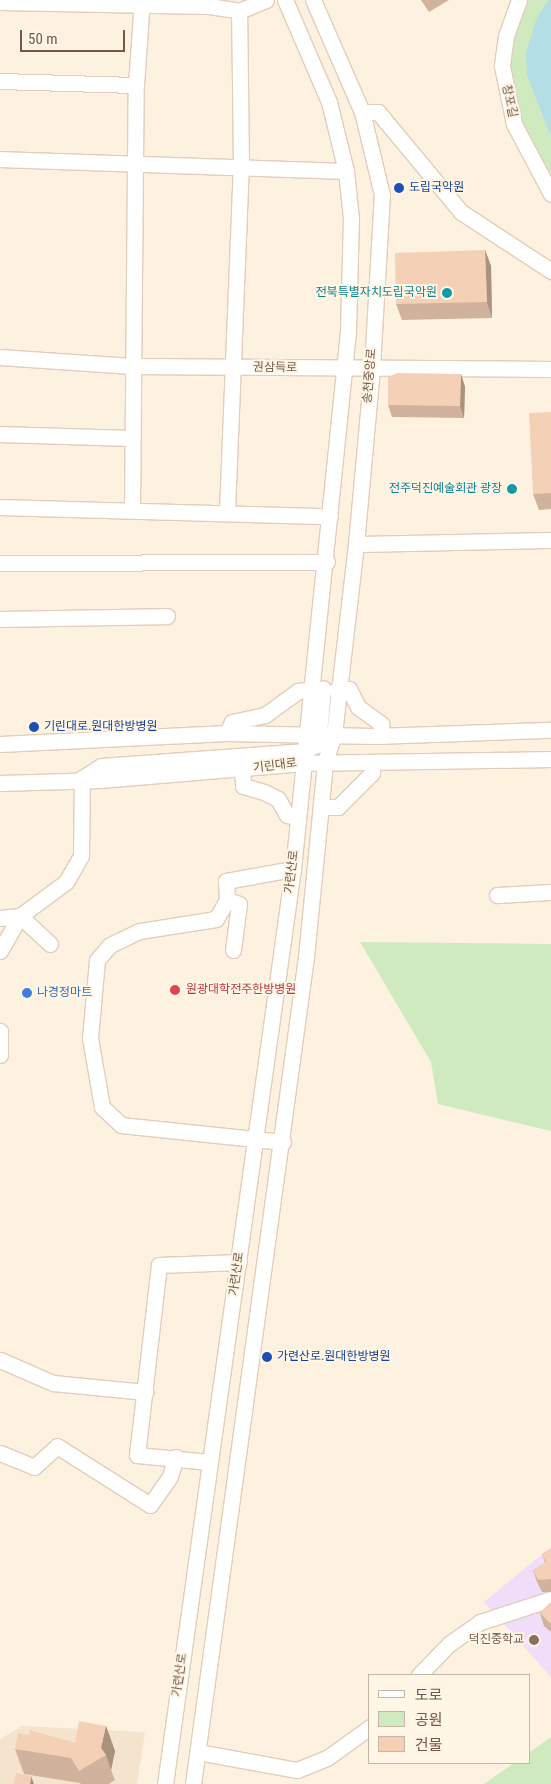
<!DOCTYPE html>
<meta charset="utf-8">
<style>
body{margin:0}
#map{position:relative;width:551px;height:1784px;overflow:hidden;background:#fdf2df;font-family:"Roboto Condensed","Noto Sans KR",sans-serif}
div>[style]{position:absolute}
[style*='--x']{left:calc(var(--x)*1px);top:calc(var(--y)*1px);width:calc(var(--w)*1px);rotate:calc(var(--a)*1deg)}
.residential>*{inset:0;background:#f4e4ce}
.education>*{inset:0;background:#efddf9}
.green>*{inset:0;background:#cfeabe}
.water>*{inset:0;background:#b4dee6}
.roads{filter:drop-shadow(1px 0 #e1cebb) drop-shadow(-1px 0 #e1cebb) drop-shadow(0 1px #e1cebb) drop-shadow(0 -1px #e1cebb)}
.minor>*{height:15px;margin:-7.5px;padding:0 7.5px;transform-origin:7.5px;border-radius:7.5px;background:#fff}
.wall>*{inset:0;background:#d1b39d}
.shaded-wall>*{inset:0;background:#aa927f}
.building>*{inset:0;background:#f3d0b6}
.dots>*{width:14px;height:14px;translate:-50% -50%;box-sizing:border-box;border:2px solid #fff6e6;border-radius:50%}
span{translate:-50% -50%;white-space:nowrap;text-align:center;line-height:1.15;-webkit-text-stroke:4px #fff6e6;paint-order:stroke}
.street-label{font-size:12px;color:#735747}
.transit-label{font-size:12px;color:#164399}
.left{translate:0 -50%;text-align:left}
.culture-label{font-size:12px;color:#0d838f}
.right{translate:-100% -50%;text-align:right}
.health-label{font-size:12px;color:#be3a42}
.shop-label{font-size:12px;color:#366cbe}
.education-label{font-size:12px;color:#785e54}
.legend{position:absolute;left:368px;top:1674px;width:162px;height:90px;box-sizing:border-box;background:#fff6e6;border:1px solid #c7b6a6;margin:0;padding:6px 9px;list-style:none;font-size:15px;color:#735747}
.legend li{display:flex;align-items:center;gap:10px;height:25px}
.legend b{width:25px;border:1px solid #c7b6a6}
.scale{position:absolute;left:20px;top:30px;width:105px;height:22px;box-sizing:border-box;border:2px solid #735747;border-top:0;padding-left:6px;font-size:15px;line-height:18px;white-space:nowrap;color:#735747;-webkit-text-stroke:4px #fff6e6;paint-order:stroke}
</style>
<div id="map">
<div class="residential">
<div style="clip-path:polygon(22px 1726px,145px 1732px,137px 1784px,0 1784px,0 1739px)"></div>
</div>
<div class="education">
<div style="clip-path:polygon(551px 1547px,551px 1677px,484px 1602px)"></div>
</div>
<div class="green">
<div style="clip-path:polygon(513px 0,551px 0,551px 201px,502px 95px)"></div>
<div style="clip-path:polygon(360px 942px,551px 944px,551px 1131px,438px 1104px,431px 1062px)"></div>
<div style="clip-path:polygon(551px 1737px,551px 1784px,484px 1784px,514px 1763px,530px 1763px,530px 1752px)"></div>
</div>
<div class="water">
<div style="clip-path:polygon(548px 0,551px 0,551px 137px,527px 75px,526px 53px,536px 20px)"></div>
</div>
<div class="roads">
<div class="minor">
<div style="--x:519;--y:0;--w:38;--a:110"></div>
<div style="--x:506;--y:36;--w:30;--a:98"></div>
<div style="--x:502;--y:66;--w:59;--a:78.3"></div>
<div style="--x:514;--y:124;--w:79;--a:62.1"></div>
<div style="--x:0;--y:2;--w:209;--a:1.1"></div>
<div style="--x:209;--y:6;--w:30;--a:9"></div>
<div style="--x:239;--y:11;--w:29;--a:-22"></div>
<div style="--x:0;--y:81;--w:136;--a:1.7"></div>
<div style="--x:362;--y:112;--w:16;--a:0"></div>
<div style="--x:378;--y:112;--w:130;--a:50.3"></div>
<div style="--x:461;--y:212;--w:108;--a:33.2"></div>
<div style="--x:0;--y:159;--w:346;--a:2"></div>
<div style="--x:0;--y:357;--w:132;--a:3.9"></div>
<div style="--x:132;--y:366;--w:419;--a:0.4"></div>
<div style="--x:0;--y:434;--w:132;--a:1.7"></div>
<div style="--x:0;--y:507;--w:330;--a:1.6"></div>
<div style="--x:132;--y:509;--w:424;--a:-89.5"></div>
<div style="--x:136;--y:85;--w:85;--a:-86"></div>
<div style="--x:227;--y:511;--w:345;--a:-87.7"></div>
<div style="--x:241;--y:166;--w:155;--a:-90.7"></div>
<div style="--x:356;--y:544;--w:195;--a:-1.2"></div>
<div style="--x:0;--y:563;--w:327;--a:-0.2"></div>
<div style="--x:0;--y:619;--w:167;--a:-1"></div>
<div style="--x:336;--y:690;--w:13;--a:-4"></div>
<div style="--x:349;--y:689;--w:20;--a:63"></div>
<div style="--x:358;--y:707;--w:29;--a:36"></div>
<div style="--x:381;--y:724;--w:12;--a:85"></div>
<div style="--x:227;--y:733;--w:12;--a:-66"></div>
<div style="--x:232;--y:722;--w:34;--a:-12"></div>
<div style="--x:265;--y:715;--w:41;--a:-36"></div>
<div style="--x:298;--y:691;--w:15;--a:-8"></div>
<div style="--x:0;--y:744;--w:227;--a:-2.8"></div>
<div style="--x:227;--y:733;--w:148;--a:1.2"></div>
<div style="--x:375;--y:736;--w:176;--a:-2"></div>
<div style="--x:318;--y:745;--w:57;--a:-85"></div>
<div style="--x:242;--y:770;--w:16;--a:86"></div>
<div style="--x:243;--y:786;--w:22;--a:16"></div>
<div style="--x:264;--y:792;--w:16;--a:27"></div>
<div style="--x:278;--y:799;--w:18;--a:61"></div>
<div style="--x:287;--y:815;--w:11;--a:10"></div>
<div style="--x:0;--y:783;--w:100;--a:-1.7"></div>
<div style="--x:100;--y:780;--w:204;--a:-4.8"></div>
<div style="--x:303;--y:763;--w:248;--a:-0.9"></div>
<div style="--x:321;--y:807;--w:17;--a:0"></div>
<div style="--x:338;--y:807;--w:48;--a:-45"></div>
<div style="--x:372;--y:773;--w:10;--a:-90"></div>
<div style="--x:497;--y:895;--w:54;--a:-3.2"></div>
<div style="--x:227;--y:900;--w:22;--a:120"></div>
<div style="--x:216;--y:919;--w:78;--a:171.1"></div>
<div style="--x:139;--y:931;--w:32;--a:154"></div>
<div style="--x:110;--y:945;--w:20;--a:131"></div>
<div style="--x:97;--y:960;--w:78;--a:95.1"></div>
<div style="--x:90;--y:1038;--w:70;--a:80.1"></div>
<div style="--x:102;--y:1107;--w:26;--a:43"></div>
<div style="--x:121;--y:1125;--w:163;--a:6"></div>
<div style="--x:0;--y:918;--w:20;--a:-6"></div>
<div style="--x:20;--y:916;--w:41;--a:43"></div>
<div style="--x:233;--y:950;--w:46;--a:-82.6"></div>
<div style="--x:239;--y:904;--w:13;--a:-162"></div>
<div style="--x:227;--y:900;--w:19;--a:-93"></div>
<div style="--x:226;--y:881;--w:68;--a:-10.2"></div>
<div style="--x:0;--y:951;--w:40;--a:-60.3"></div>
<div style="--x:20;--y:916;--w:57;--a:-36.5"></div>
<div style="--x:66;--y:882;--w:30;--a:-60"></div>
<div style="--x:81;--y:856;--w:78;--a:-89.3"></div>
<div style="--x:82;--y:778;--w:22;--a:-32"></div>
<div style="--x:101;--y:766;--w:205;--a:-4.2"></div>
<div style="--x:305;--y:751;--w:34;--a:-30"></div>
<div style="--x:0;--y:1031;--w:24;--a:90"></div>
<div style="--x:0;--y:1360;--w:58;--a:23.5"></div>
<div style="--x:53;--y:1383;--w:93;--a:5.5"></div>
<div style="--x:0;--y:1453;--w:37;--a:22"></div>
<div style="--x:34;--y:1467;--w:31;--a:-42"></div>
<div style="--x:57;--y:1446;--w:110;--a:32.4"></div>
<div style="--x:150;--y:1505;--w:35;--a:-55"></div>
<div style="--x:170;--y:1476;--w:20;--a:-72"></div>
<div style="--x:209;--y:1462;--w:72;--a:-174.4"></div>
<div style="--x:137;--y:1455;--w:191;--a:-83.4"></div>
<div style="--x:159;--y:1265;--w:80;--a:-2.1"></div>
<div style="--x:419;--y:1675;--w:43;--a:-45.9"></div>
<div style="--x:449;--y:1644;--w:38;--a:-35"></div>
<div style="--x:480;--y:1622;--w:75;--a:-17.9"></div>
<div style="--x:198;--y:1752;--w:101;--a:10.3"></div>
<div style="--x:297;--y:1770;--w:32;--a:-22"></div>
<div style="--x:327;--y:1758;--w:53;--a:-35.8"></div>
<div style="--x:165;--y:1784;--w:924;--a:-82.04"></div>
<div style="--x:293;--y:869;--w:541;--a:-84.16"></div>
<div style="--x:348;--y:331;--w:113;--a:-88.5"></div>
<div style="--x:351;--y:218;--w:47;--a:-96.1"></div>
<div style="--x:346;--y:171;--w:71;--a:-103.8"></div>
<div style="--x:329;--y:102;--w:111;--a:-113.3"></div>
<div style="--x:193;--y:1784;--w:835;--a:-82.22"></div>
<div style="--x:306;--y:957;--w:196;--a:-84.4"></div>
<div style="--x:325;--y:762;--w:29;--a:-72"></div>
<div style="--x:334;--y:734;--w:191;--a:-83.4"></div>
<div style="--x:356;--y:544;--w:178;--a:-84.8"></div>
<div style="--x:372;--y:367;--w:172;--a:-86.7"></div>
<div style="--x:382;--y:195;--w:85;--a:-103.5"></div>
<div style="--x:362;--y:112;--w:122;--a:-113.6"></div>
</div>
</div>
<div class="wall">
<div style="clip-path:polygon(421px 0,449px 0,429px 12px)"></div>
<div style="clip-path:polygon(485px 250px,491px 266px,492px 318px,402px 320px,396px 304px)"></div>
<div style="clip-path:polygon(461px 374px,465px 387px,464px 418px,392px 417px,388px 405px)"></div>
<div style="clip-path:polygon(551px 412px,551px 509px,539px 510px,533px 494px)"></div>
<div style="clip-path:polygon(551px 1549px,551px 1592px,542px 1592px,537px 1582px,533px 1570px,545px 1563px,542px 1554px)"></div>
<div style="clip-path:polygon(551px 1602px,551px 1632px,544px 1626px,540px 1613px)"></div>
<div style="clip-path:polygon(106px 1726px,115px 1751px,111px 1770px,115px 1780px,109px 1784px,81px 1784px,80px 1783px,24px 1774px,15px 1749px,75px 1743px)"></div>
</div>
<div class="shaded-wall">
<div style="clip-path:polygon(485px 250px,491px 266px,492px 318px,487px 302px)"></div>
<div style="clip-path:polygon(461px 374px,465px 387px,464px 418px,460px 406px)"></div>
<div style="clip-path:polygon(106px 1726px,115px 1751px,111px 1770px,106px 1755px,101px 1748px)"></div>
<div style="clip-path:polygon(31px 1776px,34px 1784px,30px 1784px)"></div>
</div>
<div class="building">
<div style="clip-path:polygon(485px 250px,487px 302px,396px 304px,395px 253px)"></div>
<div style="clip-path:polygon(397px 373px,461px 374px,460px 406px,388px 405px,388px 377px)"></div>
<div style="clip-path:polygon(551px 412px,551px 493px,533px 494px,529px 413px)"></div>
<div style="clip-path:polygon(551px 1549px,551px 1579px,538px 1580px,533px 1570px,546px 1562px,542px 1554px)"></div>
<div style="clip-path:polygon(551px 1602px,551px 1624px,540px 1613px)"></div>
<div style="clip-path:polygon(79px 1721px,106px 1726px,101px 1748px,106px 1755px,79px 1771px,71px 1758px,15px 1749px,18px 1733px,29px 1735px,30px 1730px,75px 1743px)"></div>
<div style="clip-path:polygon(16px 1773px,31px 1776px,30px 1784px,14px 1784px)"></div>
</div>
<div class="dots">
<div style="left:399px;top:188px;background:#1a4fb4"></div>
<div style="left:447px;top:293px;background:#0f9aa8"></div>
<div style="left:512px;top:489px;background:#0f9aa8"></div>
<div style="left:34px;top:727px;background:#1a4fb4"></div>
<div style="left:175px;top:990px;background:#e0444e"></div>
<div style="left:27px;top:993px;background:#3f7fe0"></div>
<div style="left:267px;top:1357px;background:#1a4fb4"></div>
<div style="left:534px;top:1640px;background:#8d6e63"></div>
</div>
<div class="street-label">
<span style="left:509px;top:101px;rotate:78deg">창포길</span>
<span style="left:275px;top:368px;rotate:1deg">권삼득로</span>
<span style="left:370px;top:376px;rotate:-85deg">송천중앙로</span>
<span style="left:275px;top:766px;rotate:-7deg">기린대로</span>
<span style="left:292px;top:872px;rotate:-83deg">가련산로</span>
<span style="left:237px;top:1274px;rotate:-82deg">가련산로</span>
<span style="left:180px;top:1675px;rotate:-82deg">가련산로</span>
</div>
<div class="transit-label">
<span class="left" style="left:409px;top:188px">도립국악원</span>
<span class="left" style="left:44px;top:727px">기린대로.원대한방병원</span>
<span class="left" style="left:277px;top:1357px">가련산로.원대한방병원</span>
</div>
<div class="culture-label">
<span class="right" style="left:437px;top:293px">전북특별자치도립국악원</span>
<span class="right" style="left:502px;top:489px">전주덕진예술회관 광장</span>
</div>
<div class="health-label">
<span class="left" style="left:186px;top:990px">원광대학전주한방병원</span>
</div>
<div class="shop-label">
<span class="left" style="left:37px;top:993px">나경정마트</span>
</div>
<div class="education-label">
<span class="right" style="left:524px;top:1640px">덕진중학교</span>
</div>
<ul class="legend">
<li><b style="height:6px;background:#fff"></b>도로</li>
<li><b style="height:14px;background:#cfeabe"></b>공원</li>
<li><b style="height:14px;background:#f3d0b6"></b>건물</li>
</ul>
<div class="scale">50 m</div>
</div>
